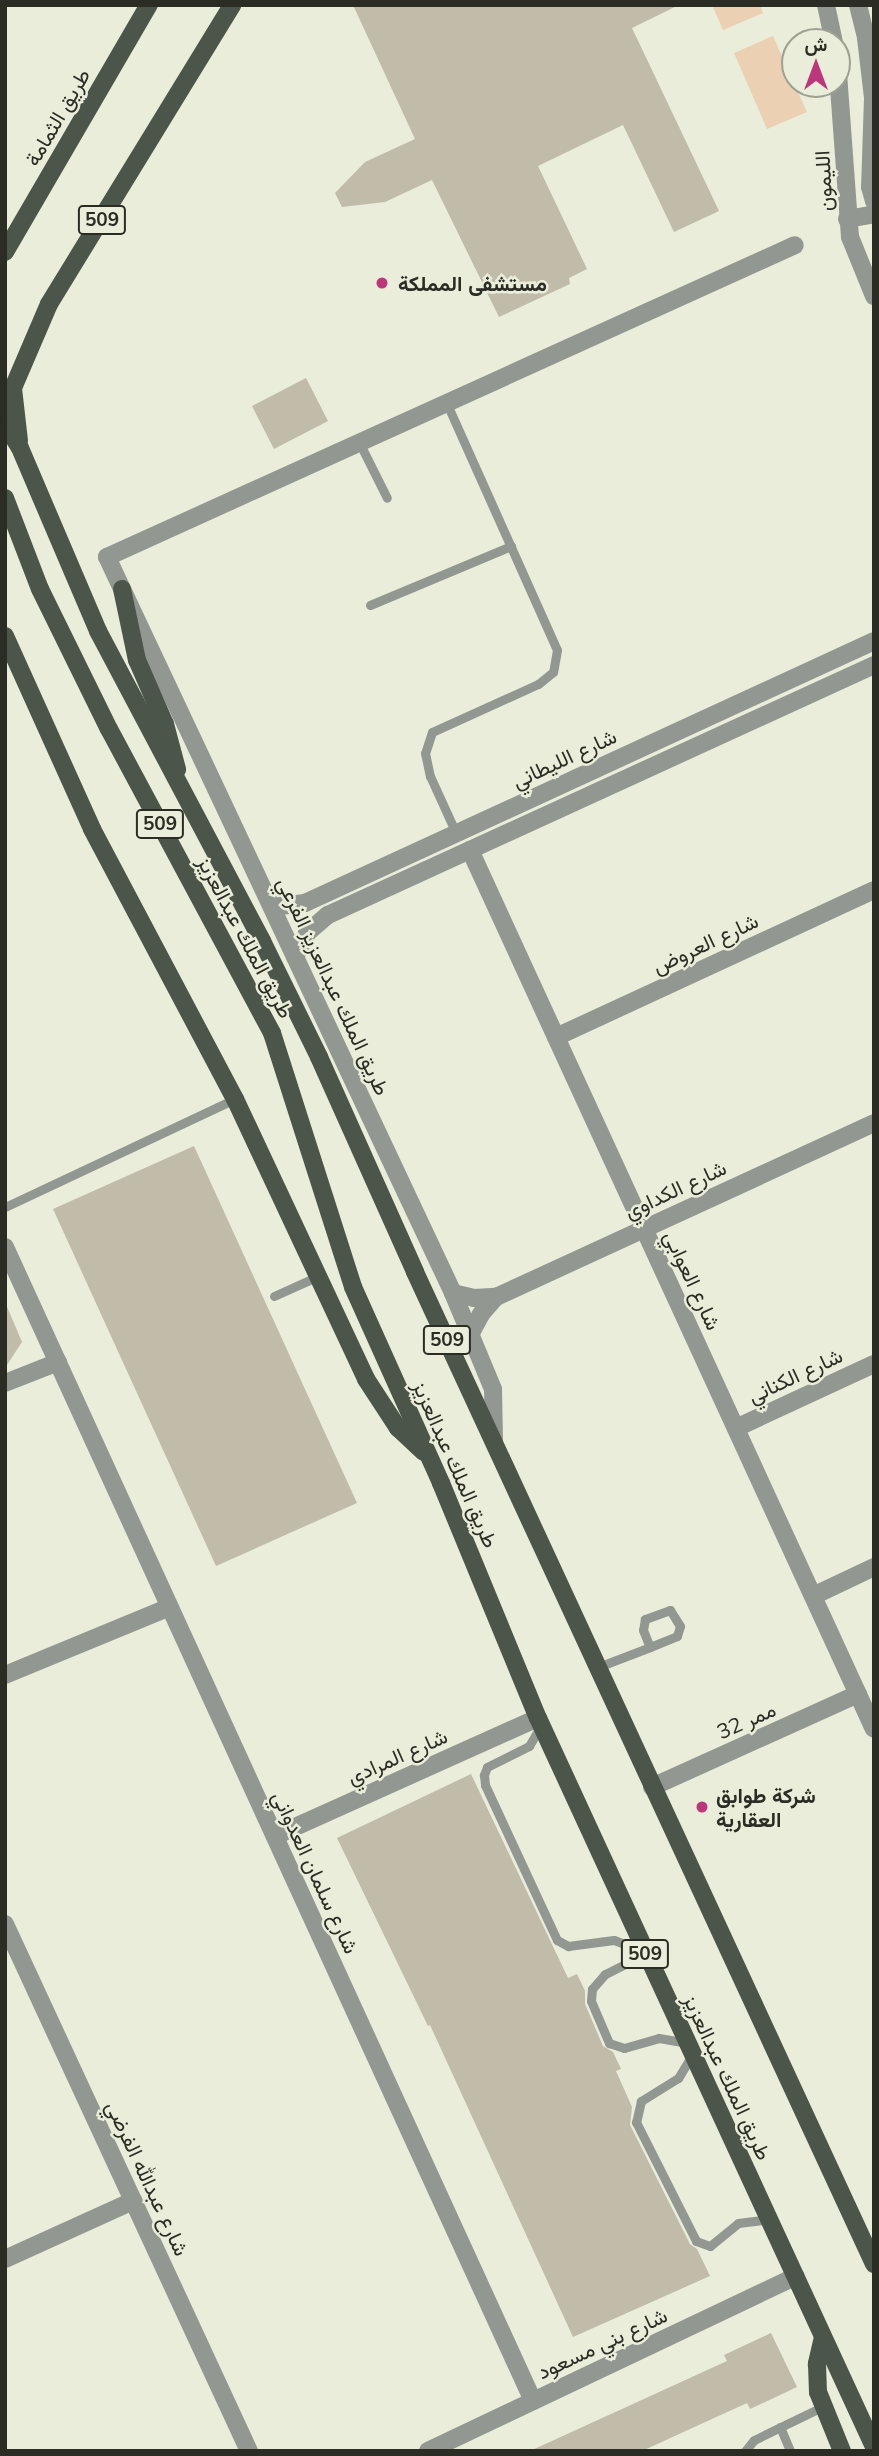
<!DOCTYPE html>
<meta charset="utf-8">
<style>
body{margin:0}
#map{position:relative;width:879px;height:2456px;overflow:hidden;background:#e9edd9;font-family:Mulish,Vazirmatn,sans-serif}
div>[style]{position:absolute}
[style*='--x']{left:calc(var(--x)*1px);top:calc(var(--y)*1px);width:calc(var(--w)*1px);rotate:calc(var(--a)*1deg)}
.green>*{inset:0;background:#ecd0b4}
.building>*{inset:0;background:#c1bba9}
.service>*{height:9px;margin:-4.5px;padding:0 4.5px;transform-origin:4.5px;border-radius:4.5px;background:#929891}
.minor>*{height:18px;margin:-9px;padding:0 9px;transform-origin:9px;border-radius:9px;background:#929891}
.tertiary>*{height:18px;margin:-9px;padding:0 9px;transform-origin:9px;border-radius:9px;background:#929891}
.primary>*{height:18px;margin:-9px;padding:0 9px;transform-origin:9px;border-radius:9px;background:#4b5549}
.dots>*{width:19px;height:19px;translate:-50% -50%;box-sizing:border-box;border:4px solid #e9edd9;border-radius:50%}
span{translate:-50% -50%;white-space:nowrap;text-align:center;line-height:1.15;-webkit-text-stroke:5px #e9edd9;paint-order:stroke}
.shield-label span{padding:2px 5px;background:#e9edd9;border:2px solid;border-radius:5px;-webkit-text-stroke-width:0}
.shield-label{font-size:19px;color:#2b2d25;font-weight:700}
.street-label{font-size:21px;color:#2b2d25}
.poi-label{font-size:21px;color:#2b2d25;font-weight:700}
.left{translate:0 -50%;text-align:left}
.frame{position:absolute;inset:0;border:7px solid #2b2d25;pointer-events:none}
.north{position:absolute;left:781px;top:28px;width:70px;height:70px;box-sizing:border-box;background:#e9edd9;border:2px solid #9da091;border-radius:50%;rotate:0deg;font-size:19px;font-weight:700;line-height:28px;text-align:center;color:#2b2d25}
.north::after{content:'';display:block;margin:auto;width:24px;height:32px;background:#bb377c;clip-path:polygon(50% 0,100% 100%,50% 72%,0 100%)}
</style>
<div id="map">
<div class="green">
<div style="clip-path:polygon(712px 5px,760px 5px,763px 13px,723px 30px)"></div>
<div style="clip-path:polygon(773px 36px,807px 112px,767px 129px,734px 53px)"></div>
</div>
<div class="building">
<div style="clip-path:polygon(353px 5px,679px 5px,632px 28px,719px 211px,674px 232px,623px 125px,538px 166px,587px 269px,569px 278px,570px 284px,499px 317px,432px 180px,385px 202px,342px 207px,335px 193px,365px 162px,415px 139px)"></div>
<div style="clip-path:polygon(306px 378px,328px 421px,274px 449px,252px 406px)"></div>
<div style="clip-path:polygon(194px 1146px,357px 1503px,216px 1566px,53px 1209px)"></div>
<div style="clip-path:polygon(5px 1302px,22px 1342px,5px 1368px)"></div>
<div style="clip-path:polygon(471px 1774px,568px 1978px,577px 1974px,585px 1991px,585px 2004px,603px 2046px,613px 2052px,621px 2069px,616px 2071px,632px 2107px,630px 2125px,690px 2244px,697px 2249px,710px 2276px,573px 2337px,430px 2025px,428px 2026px,337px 1838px)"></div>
<div style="clip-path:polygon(771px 2333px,797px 2387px,750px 2409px,747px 2403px,642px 2451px,530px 2451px,727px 2361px,724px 2355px)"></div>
</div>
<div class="service">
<div style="--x:447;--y:404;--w:269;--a:65.9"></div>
<div style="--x:557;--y:650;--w:22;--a:100"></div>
<div style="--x:553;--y:672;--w:19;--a:141"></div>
<div style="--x:538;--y:684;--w:116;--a:155.6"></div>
<div style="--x:432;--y:732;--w:22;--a:108"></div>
<div style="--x:425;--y:753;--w:24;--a:78"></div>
<div style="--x:430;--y:776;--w:63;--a:65.5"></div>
<div style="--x:360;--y:444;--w:60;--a:63.4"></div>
<div style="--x:370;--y:605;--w:153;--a:-22.7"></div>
<div style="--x:5;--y:1207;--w:254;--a:-25.2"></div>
<div style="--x:274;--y:1296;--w:46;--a:-24.3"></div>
<div style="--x:598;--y:1667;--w:56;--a:-21"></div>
<div style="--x:650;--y:1647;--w:29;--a:-22"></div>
<div style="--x:677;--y:1636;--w:10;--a:-73"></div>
<div style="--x:680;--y:1626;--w:19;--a:-122"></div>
<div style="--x:670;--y:1610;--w:27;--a:160"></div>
<div style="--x:645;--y:1619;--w:11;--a:100"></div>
<div style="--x:643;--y:1630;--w:18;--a:68"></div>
<div style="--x:540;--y:1727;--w:22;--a:120"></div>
<div style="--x:529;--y:1746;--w:47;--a:153.4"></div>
<div style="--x:487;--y:1767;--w:9;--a:111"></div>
<div style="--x:484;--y:1775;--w:10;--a:84"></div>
<div style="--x:485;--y:1785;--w:171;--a:65.1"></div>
<div style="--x:557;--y:1940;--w:13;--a:29"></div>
<div style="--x:568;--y:1946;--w:46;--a:-7.4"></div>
<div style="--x:614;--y:1940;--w:30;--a:21"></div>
<div style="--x:645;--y:1954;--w:45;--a:153.4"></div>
<div style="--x:605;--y:1974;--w:20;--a:131"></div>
<div style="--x:592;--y:1989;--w:12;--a:95"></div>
<div style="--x:591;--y:2001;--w:46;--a:66.8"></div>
<div style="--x:609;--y:2043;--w:16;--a:18"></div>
<div style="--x:624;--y:2048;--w:36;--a:-16"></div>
<div style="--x:659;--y:2038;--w:29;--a:10"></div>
<div style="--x:692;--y:2055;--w:27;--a:121"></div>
<div style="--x:678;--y:2078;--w:44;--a:148.1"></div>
<div style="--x:641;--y:2101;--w:22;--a:103"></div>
<div style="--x:636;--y:2122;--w:133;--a:63.2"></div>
<div style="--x:696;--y:2241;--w:15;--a:20"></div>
<div style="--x:710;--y:2246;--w:36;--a:-39"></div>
<div style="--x:738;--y:2223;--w:31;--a:-7"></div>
<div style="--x:780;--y:2427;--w:26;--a:67"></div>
<div style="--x:745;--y:2451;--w:14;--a:-51"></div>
<div style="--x:754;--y:2440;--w:76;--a:-25.9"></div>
</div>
<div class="minor">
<div style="--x:826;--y:5;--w:38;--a:78"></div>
<div style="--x:858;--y:5;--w:34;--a:76"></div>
<div style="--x:866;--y:38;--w:60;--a:83.3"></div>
<div style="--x:873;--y:98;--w:89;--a:91.9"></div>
<div style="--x:870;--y:187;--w:15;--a:74"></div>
<div style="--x:837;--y:60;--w:177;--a:85.8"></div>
<div style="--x:850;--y:237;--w:64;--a:67.9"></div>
<div style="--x:847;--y:219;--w:27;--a:-10"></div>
<div style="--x:107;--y:557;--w:755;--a:-24.39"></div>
<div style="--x:470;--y:850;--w:967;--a:65.32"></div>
<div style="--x:556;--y:1037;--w:350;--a:-24.8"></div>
<div style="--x:5;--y:1247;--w:1269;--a:65.41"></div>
<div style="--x:453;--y:1293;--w:22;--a:13"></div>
<div style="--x:474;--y:1298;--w:22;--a:-3"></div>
<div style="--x:496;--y:1297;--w:416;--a:-24.7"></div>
<div style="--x:471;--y:1333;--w:21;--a:-62"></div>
<div style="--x:481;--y:1314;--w:23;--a:-49"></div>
<div style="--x:5;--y:1383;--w:57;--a:-21.6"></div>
<div style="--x:736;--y:1428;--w:152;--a:-24.9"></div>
<div style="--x:813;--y:1596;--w:68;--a:-25.4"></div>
<div style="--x:5;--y:1675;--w:178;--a:-22.4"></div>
<div style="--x:652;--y:1787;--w:226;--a:-24.3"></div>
<div style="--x:275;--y:1836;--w:288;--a:-24.2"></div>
<div style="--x:5;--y:1924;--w:581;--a:65.16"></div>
<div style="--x:5;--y:2259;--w:141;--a:-24.4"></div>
<div style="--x:428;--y:2451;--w:407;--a:-25.4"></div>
</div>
<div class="tertiary">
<div style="--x:107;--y:557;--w:813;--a:64.82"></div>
<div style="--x:453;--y:1293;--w:104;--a:67.4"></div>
<div style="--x:493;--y:1389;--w:52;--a:88.9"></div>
<div style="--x:272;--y:907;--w:33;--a:-7"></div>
<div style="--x:305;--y:903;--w:626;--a:-24.72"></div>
<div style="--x:295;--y:957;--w:27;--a:-63"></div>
<div style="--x:307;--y:933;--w:28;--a:-41"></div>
<div style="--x:328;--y:915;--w:601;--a:-24.6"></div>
</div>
<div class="primary">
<div style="--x:5;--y:252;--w:286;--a:-59.8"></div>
<div style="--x:5;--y:424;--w:28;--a:58"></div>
<div style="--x:20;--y:448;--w:199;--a:66.9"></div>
<div style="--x:98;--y:631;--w:351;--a:62.1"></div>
<div style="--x:262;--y:941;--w:129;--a:63.8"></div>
<div style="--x:319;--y:1057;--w:235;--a:65.9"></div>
<div style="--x:415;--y:1272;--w:1093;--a:65.17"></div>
<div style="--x:19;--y:441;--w:53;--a:-96.5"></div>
<div style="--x:13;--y:388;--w:91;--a:-66.8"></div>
<div style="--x:49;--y:304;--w:351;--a:-58.5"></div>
<div style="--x:5;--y:498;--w:97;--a:69"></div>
<div style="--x:40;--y:589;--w:156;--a:63.8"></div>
<div style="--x:109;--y:729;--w:345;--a:61.8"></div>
<div style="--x:272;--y:1033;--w:267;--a:72.3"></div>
<div style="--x:353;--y:1287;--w:215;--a:65.8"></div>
<div style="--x:441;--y:1483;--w:254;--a:67.6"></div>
<div style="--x:538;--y:1718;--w:803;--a:65.25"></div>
<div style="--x:122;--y:589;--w:73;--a:78.1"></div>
<div style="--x:137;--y:660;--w:70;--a:66.4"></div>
<div style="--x:165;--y:724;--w:47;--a:75.1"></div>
<div style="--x:5;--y:636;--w:212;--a:65.7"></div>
<div style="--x:92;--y:829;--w:306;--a:62.1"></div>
<div style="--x:235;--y:1099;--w:309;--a:64.9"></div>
<div style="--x:366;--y:1379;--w:59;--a:56.9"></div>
<div style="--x:398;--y:1428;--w:35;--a:43"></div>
<div style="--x:823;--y:2337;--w:28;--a:103"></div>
<div style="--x:817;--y:2364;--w:28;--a:88"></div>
<div style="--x:818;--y:2392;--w:64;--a:67.9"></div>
</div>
<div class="dots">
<div style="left:382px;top:283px;background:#bb377c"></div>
<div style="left:702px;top:1807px;background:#bb377c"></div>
</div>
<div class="shield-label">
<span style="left:102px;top:220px">509</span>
<span style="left:160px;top:824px">509</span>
<span style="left:447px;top:1340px">509</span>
<span style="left:645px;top:1954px">509</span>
</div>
<div class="street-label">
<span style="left:57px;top:117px;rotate:-60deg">طريق الثمامة</span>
<span style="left:823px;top:181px;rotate:-93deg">الليمون</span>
<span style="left:564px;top:758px;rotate:-25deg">شارع الليطاني</span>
<span style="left:246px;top:937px;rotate:62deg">طريق الملك عبدالعزيز</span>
<span style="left:705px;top:943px;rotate:-25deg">شارع العروض</span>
<span style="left:334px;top:986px;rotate:65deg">طريق الملك عبدالعزيز الفرعي</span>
<span style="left:675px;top:1189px;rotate:-25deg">شارع الكداوي</span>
<span style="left:693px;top:1280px;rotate:65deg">شارع العوابي</span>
<span style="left:795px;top:1375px;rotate:-25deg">شارع الكناني</span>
<span style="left:456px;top:1464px;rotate:66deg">طريق الملك عبدالعزيز</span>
<span style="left:746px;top:1720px;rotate:-24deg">ممر 32</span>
<span style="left:397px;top:1756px;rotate:-24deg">شارع المرادي</span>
<span style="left:316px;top:1872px;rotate:65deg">شارع سلمان العدواني</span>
<span style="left:728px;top:2077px;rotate:65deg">طريق الملك عبدالعزيز</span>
<span style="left:148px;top:2178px;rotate:65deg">شارع عبدالله الفرضي</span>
<span style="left:602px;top:2343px;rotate:-25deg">شارع بني مسعود</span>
</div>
<div class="poi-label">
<span class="left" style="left:398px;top:283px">مستشفى المملكة</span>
<span class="left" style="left:716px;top:1807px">شركة طوابق<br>العقارية</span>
</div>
<div class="frame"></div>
<div class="north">ش</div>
</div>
